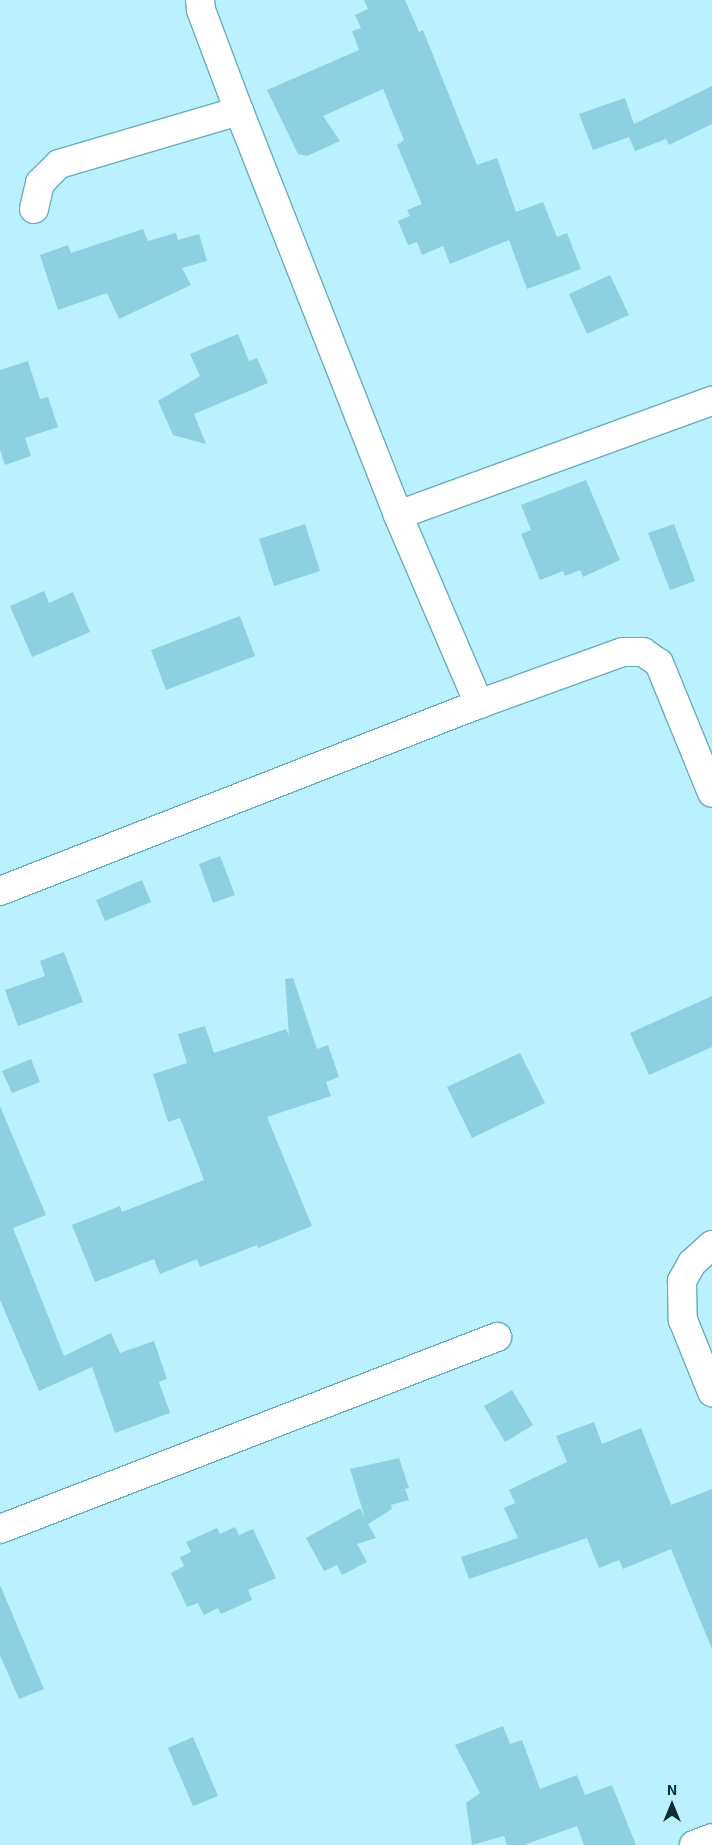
<!DOCTYPE html>
<style>
body{margin:0}
#map{position:relative;width:712px;height:1845px;overflow:hidden;background:#bbf1ff;font-family:"Exo 2",sans-serif}
div>[style]{position:absolute}
[style*='--x']{left:calc(var(--x)*1px);top:calc(var(--y)*1px);width:calc(var(--w)*1px);rotate:calc(var(--a)*1deg)}
.building>*{inset:0;background:#8cd0e1}
.roads{filter:drop-shadow(1px 0 #69acbd) drop-shadow(-1px 0 #69acbd) drop-shadow(0 1px #69acbd) drop-shadow(0 -1px #69acbd)}
.minor>*{height:28px;margin:-14px;padding:0 14px;transform-origin:14px;border-radius:14px;background:#fff}
span{translate:-50% -50%;white-space:nowrap;text-align:center;line-height:1.15;-webkit-text-stroke:5px #bbf1ff;paint-order:stroke}
.north{position:absolute;left:647px;top:1780px;width:50px;height:50px;-webkit-text-stroke:4px #bbf1ff;paint-order:stroke;rotate:0deg;font-size:14px;font-weight:700;line-height:20px;text-align:center;color:#0d2a31}
.north::after{content:'';display:block;margin:auto;width:18px;height:22px;background:#0d2a31;clip-path:polygon(50% 0,100% 100%,50% 72%,0 100%)}
</style>
<div id="map">
<div class="building">
<div style="clip-path:polygon(364px 0,405px 0,419px 32px,423px 30px,477px 165px,497px 158px,516px 212px,543px 202px,557px 237px,567px 233px,581px 269px,527px 289px,509px 240px,450px 264px,443px 246px,422px 255px,417px 242px,408px 245px,398px 221px,410px 216px,407px 210px,422px 204px,397px 145px,404px 140px,383px 89px,323px 116px,340px 141px,307px 156px,298px 154px,267px 90px,359px 50px,352px 31px,361px 28px,355px 15px,368px 9px)"></div>
<div style="clip-path:polygon(712px 86px,712px 124px,669px 145px,666px 139px,635px 151px,629px 137px,593px 150px,579px 114px,625px 98px,634px 124px)"></div>
<div style="clip-path:polygon(143px 229px,148px 241px,176px 233px,178px 240px,199px 234px,207px 261px,182px 268px,191px 285px,119px 319px,107px 293px,58px 310px,40px 255px,68px 245px,71px 253px)"></div>
<div style="clip-path:polygon(610px 275px,629px 315px,587px 334px,569px 294px)"></div>
<div style="clip-path:polygon(238px 334px,249px 361px,257px 358px,268px 383px,194px 414px,206px 444px,173px 435px,158px 401px,200px 376px,190px 354px)"></div>
<div style="clip-path:polygon(28px 361px,40px 399px,48px 397px,58px 427px,25px 438px,31px 456px,5px 465px,0 450px,0 370px)"></div>
<div style="clip-path:polygon(586px 480px,620px 560px,583px 577px,580px 570px,565px 576px,563px 571px,540px 580px,521px 534px,531px 530px,521px 505px)"></div>
<div style="clip-path:polygon(305px 524px,320px 571px,274px 586px,259px 539px)"></div>
<div style="clip-path:polygon(674px 524px,695px 581px,670px 590px,648px 533px)"></div>
<div style="clip-path:polygon(44px 591px,49px 603px,73px 592px,90px 632px,32px 657px,10px 606px)"></div>
<div style="clip-path:polygon(240px 616px,255px 656px,166px 690px,151px 650px)"></div>
<div style="clip-path:polygon(220px 856px,235px 895px,213px 903px,199px 864px)"></div>
<div style="clip-path:polygon(142px 880px,151px 902px,105px 921px,96px 900px)"></div>
<div style="clip-path:polygon(64px 952px,83px 1002px,18px 1026px,5px 990px,45px 976px,40px 961px)"></div>
<div style="clip-path:polygon(293px 978px,317px 1049px,328px 1045px,339px 1077px,326px 1082px,331px 1096px,267px 1117px,312px 1226px,258px 1248px,257px 1245px,200px 1267px,197px 1259px,160px 1274px,154px 1259px,95px 1282px,72px 1225px,120px 1206px,122px 1212px,204px 1180px,180px 1118px,168px 1122px,153px 1074px,187px 1063px,178px 1034px,205px 1026px,214px 1053px,286px 1029px,289px 1036px,285px 979px)"></div>
<div style="clip-path:polygon(712px 996px,712px 1047px,649px 1075px,630px 1033px)"></div>
<div style="clip-path:polygon(520px 1053px,545px 1103px,472px 1138px,447px 1087px)"></div>
<div style="clip-path:polygon(31px 1059px,40px 1082px,12px 1093px,2px 1071px)"></div>
<div style="clip-path:polygon(0 1106px,46px 1215px,13px 1228px,64px 1356px,111px 1333px,120px 1353px,154px 1341px,167px 1379px,159px 1382px,170px 1413px,115px 1433px,92px 1367px,39px 1391px,0 1300px)"></div>
<div style="clip-path:polygon(512px 1390px,533px 1425px,505px 1442px,484px 1406px)"></div>
<div style="clip-path:polygon(594px 1422px,602px 1444px,641px 1428px,671px 1505px,712px 1489px,712px 1649px,671px 1549px,623px 1569px,619px 1560px,599px 1568px,587px 1538px,469px 1579px,461px 1557px,518px 1538px,504px 1508px,515px 1503px,509px 1490px,567px 1462px,556px 1436px)"></div>
<div style="clip-path:polygon(399px 1458px,409px 1488px,405px 1489px,409px 1500px,391px 1505px,392px 1509px,368px 1524px,376px 1538px,357px 1544px,367px 1562px,342px 1575px,337px 1565px,324px 1571px,306px 1538px,360px 1508px,365px 1518px,350px 1469px)"></div>
<div style="clip-path:polygon(235px 1527px,239px 1535px,253px 1529px,276px 1578px,248px 1590px,252px 1600px,221px 1614px,218px 1608px,204px 1615px,198px 1603px,187px 1607px,171px 1573px,184px 1566px,180px 1557px,191px 1552px,186px 1542px,217px 1528px,220px 1534px)"></div>
<div style="clip-path:polygon(0 1585px,44px 1689px,19px 1699px,0 1655px)"></div>
<div style="clip-path:polygon(503px 1726px,510px 1744px,522px 1740px,540px 1789px,577px 1775px,585px 1795px,612px 1785px,636px 1845px,584px 1845px,577px 1826px,524px 1845px,507px 1845px,504px 1836px,472px 1845px,466px 1803px,480px 1793px,455px 1745px)"></div>
<div style="clip-path:polygon(193px 1737px,218px 1796px,193px 1806px,168px 1748px)"></div>
</div>
<div class="roads">
<div class="minor">
<div style="--x:200;--y:0;--w:10;--a:84"></div>
<div style="--x:201;--y:10;--w:108;--a:69.4"></div>
<div style="--x:239;--y:111;--w:434;--a:68.5"></div>
<div style="--x:398;--y:515;--w:206;--a:66.8"></div>
<div style="--x:34;--y:209;--w:27;--a:-77"></div>
<div style="--x:40;--y:183;--w:27;--a:-45"></div>
<div style="--x:59;--y:164;--w:188;--a:-16.4"></div>
<div style="--x:398;--y:515;--w:334;--a:-20"></div>
<div style="--x:0;--y:891;--w:514;--a:-21.33"></div>
<div style="--x:479;--y:704;--w:153;--a:-19.9"></div>
<div style="--x:623;--y:652;--w:20;--a:0"></div>
<div style="--x:643;--y:652;--w:19;--a:35"></div>
<div style="--x:659;--y:663;--w:140;--a:67.8"></div>
<div style="--x:712;--y:1245;--w:27;--a:138"></div>
<div style="--x:692;--y:1263;--w:21;--a:119"></div>
<div style="--x:682;--y:1281;--w:39;--a:89"></div>
<div style="--x:683;--y:1320;--w:78;--a:68.1"></div>
<div style="--x:0;--y:1529;--w:533;--a:-21.12"></div>
<div style="--x:694;--y:1845;--w:19;--a:-21"></div>
</div>
</div>
<div class="north">N</div>
</div>
